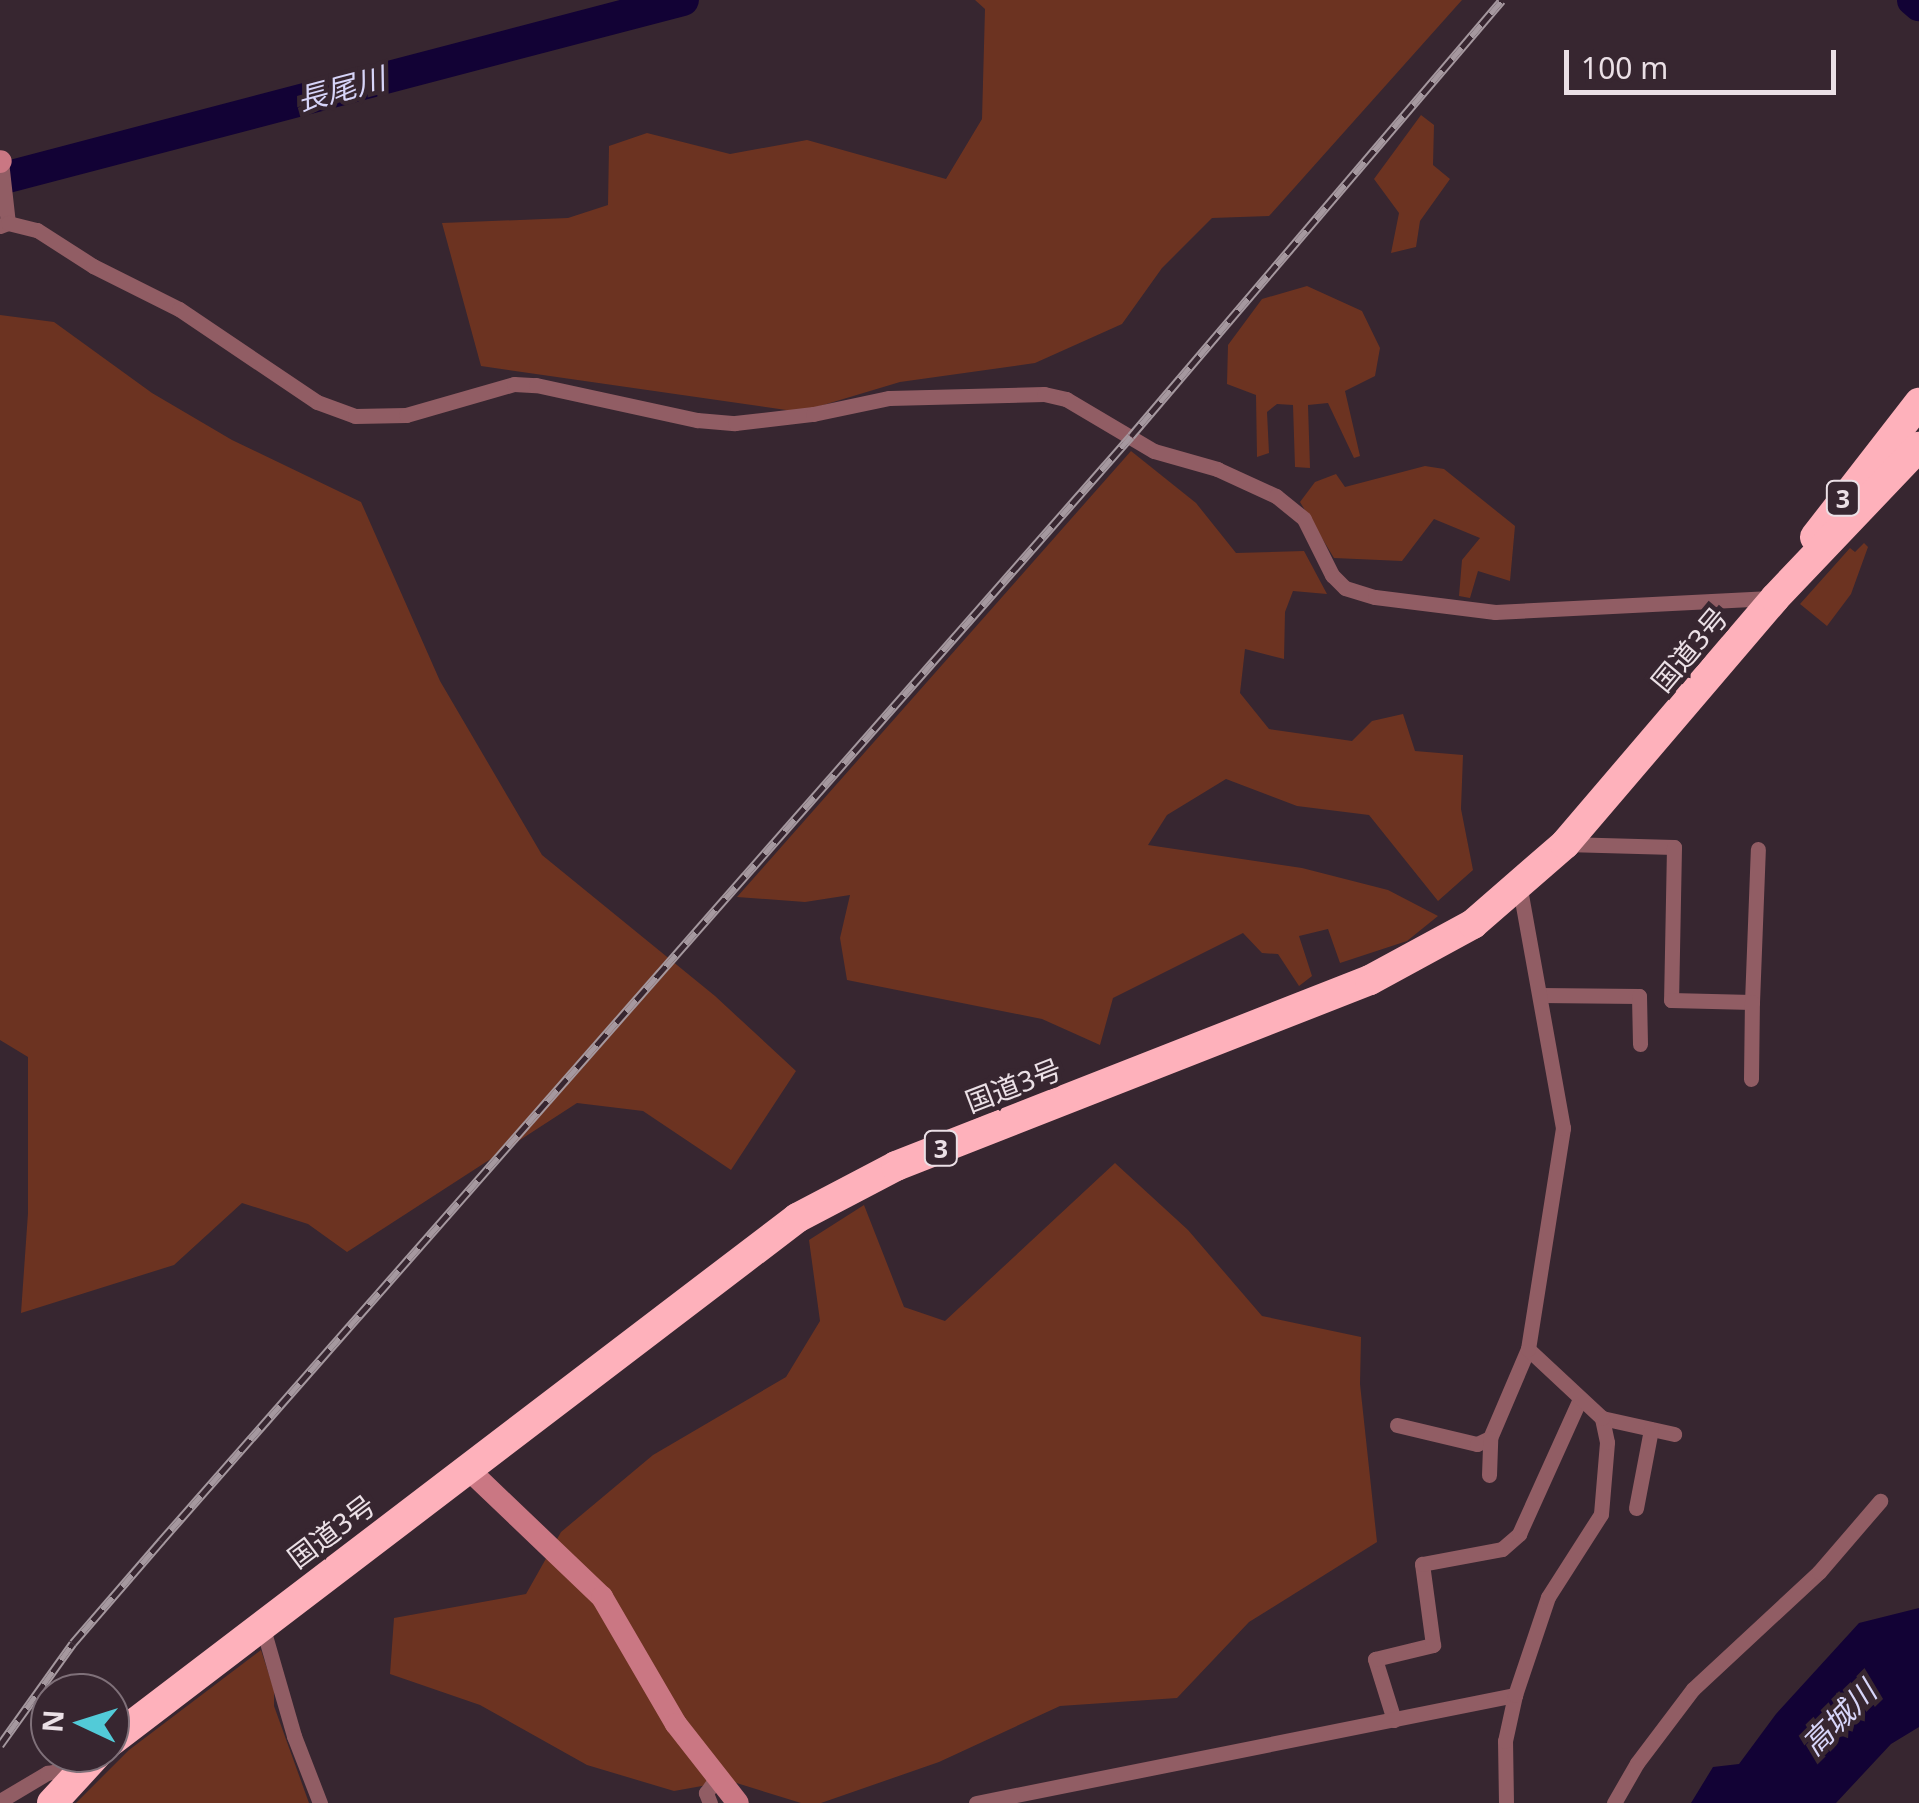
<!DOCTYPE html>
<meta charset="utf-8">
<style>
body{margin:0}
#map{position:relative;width:1919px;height:1803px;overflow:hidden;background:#372630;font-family:"Noto Sans","Noto Sans JP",sans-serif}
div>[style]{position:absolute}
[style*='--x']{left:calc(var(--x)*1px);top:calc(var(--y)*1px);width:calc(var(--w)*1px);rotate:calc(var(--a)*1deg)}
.green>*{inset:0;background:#6c3321}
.water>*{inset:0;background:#120235}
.river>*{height:32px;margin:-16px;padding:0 16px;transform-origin:16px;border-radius:16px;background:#120235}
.street>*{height:15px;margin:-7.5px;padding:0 7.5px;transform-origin:7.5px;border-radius:7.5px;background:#915d64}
.secondary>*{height:22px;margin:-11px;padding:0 11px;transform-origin:11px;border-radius:11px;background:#ca7783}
.highway>*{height:30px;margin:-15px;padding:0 15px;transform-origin:15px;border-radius:15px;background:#feb1bb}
.rail>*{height:9px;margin-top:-4.5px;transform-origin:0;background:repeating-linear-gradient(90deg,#372630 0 15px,#a5989f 0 30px);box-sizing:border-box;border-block:2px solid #a5989f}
span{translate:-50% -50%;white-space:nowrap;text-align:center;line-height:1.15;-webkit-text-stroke:9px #372630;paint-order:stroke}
.shield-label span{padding:2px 8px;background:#372630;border:2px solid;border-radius:8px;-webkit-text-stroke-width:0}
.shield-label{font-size:25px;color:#ebe0e6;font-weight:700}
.street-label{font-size:28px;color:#ebe0e6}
.water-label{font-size:30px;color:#d7d5f9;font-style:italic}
.north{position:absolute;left:30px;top:1673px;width:100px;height:100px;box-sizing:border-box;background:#372630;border:2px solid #7f7079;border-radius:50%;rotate:274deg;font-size:28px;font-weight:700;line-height:40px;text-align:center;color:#ebe0e6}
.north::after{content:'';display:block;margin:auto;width:35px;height:45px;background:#52cbd8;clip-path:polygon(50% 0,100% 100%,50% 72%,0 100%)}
.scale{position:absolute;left:1564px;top:50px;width:272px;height:45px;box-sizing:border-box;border:5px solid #ebe0e6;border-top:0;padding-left:12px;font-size:30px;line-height:35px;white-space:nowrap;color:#ebe0e6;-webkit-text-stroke:8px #372630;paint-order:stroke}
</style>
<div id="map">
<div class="green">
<div style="clip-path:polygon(975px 0,1462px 0,1269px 216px,1212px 218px,1162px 268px,1122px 324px,1035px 363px,900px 382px,800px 412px,481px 366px,442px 223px,568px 218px,608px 205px,609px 146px,647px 133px,730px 154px,807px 140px,946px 179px,982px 119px,985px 9px)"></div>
<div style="clip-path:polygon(1421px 115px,1434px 125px,1433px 165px,1450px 179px,1420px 221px,1416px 247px,1391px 253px,1399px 213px,1374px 179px)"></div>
<div style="clip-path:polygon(1307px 286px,1362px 311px,1380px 348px,1375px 376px,1345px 391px,1360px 456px,1354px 458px,1328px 403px,1308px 405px,1310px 468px,1295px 467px,1293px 405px,1277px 404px,1267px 412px,1269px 453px,1257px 457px,1256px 395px,1227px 384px,1228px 345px,1262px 299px)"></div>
<div style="clip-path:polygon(0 315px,54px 322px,152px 393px,232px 440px,361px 502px,440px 681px,542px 855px,715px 996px,796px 1071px,731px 1170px,643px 1111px,577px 1103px,347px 1252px,308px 1224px,242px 1203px,174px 1265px,21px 1313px,28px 1213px,28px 1057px,0 1040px)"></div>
<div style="clip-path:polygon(1131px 451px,1196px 503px,1236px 553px,1304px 551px,1327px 594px,1293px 591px,1285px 612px,1284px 659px,1245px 649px,1240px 693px,1269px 729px,1352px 741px,1372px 721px,1403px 714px,1415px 751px,1463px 755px,1461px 809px,1473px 870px,1438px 901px,1369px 815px,1297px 806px,1226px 779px,1167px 815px,1148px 845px,1302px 868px,1388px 890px,1438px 916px,1407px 941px,1340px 963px,1328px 929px,1299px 936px,1312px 976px,1299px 986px,1278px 954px,1262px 953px,1243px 933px,1113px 998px,1100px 1045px,1042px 1019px,847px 980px,840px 938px,850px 895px,805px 902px,737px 897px)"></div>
<div style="clip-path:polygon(1425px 466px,1444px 469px,1515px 526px,1510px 581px,1478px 571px,1470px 598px,1459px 596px,1462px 560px,1480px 538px,1434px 519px,1402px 561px,1334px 558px,1300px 502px,1315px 482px,1336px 474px,1345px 487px)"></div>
<div style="clip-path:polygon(1864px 543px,1868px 547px,1851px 594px,1827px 626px,1800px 604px,1850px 548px,1855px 552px)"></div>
<div style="clip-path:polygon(1115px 1163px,1188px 1230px,1262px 1316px,1361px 1337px,1360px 1384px,1377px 1542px,1249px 1622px,1177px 1698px,1060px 1706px,939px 1762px,821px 1803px,801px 1803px,730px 1781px,674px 1791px,587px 1765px,480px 1705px,390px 1674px,394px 1618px,526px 1594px,561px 1532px,653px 1455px,786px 1377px,820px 1321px,809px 1240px,864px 1205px,904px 1307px,945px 1321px)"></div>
<div style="clip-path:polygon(261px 1650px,274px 1690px,274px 1706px,309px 1803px,76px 1803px,129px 1750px)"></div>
</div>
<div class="water">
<div style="clip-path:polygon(1919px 1608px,1919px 1727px,1891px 1744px,1836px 1803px,1691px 1803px,1713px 1767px,1739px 1764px,1776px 1714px,1859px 1623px)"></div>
</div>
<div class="river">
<div style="--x:1913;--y:0;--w:8;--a:40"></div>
<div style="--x:0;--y:179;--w:706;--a:-14.69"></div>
</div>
<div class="street">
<div style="--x:1;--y:161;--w:62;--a:83.6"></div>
<div style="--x:0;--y:226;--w:9;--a:-21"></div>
<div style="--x:8;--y:223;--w:30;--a:14"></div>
<div style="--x:37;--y:230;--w:67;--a:32.7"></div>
<div style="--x:93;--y:266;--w:96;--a:26.6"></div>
<div style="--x:179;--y:309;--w:166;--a:34"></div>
<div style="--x:317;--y:402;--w:40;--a:20.2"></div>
<div style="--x:355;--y:416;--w:51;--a:-1.1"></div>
<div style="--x:406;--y:415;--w:112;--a:-16"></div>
<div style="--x:514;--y:384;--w:22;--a:3"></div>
<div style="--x:536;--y:385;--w:165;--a:12.3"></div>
<div style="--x:697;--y:420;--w:38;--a:5"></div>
<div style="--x:735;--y:423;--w:79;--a:-6.6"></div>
<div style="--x:813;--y:414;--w:78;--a:-11.9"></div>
<div style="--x:889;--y:398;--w:155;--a:-1.5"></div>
<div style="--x:1044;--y:394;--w:23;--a:13"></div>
<div style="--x:1066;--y:399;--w:102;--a:30.6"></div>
<div style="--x:1154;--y:451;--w:66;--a:15.9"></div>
<div style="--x:1217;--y:469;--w:65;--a:24.6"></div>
<div style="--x:1276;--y:496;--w:36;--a:39"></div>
<div style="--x:1304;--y:519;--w:63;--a:63.4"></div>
<div style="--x:1332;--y:575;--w:18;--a:45"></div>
<div style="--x:1345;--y:588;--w:31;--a:17"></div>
<div style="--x:1375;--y:597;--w:121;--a:7.1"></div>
<div style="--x:1495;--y:612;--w:276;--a:-2.9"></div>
<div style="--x:1565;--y:844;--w:109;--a:1.6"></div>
<div style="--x:1674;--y:847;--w:153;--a:91.1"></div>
<div style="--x:1671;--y:1000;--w:81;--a:1.4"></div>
<div style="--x:1752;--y:1002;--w:153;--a:-87.8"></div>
<div style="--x:1540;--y:995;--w:99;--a:0.6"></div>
<div style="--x:1639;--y:996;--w:48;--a:88.8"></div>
<div style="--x:1751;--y:1079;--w:77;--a:-89.3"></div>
<div style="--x:1602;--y:1418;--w:74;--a:12.5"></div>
<div style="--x:1397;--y:1425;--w:82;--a:13.4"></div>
<div style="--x:1477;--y:1444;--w:14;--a:-25"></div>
<div style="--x:1490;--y:1438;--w:97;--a:-66.9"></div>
<div style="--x:1489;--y:1475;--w:37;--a:-88"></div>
<div style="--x:1636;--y:1508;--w:80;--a:-79.2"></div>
<div style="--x:262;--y:1625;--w:116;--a:73.9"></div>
<div style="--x:294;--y:1736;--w:72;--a:68.8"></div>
<div style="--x:1394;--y:1720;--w:64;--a:-107.3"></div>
<div style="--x:1375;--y:1659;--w:60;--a:-13.6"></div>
<div style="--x:1433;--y:1645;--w:82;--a:-97.7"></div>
<div style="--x:1422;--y:1564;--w:81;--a:-10.6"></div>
<div style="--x:1502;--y:1549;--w:23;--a:-41"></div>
<div style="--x:1519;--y:1534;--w:148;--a:-65.7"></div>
<div style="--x:0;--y:1801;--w:55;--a:-30.8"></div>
<div style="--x:47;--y:1773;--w:36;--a:-11"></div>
<div style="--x:710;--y:1803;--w:11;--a:-112"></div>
<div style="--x:706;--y:1793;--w:19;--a:-55"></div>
<div style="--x:976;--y:1803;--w:550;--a:-11.33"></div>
<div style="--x:1506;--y:1803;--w:62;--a:-90.9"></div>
<div style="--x:1505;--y:1741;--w:47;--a:-77.7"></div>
<div style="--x:1515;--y:1695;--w:103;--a:-71.4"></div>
<div style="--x:1548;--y:1597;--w:98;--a:-57.4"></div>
<div style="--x:1601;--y:1514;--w:72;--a:-85.2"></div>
<div style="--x:1607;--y:1442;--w:25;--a:-102"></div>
<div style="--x:1602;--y:1418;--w:101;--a:-137"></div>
<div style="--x:1528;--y:1349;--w:224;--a:-81"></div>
<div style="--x:1563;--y:1128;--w:244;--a:-100.2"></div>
<div style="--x:1614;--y:1803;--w:46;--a:-60.1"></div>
<div style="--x:1637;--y:1763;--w:93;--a:-52.9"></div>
<div style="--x:1693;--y:1689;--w:172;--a:-42.9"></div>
<div style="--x:1819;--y:1572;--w:94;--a:-49.3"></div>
</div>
<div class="secondary">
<div style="--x:0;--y:162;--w:1;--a:-45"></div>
<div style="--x:467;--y:1468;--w:187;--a:43.7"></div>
<div style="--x:602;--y:1597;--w:147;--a:59.8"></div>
<div style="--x:676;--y:1724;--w:100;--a:51.9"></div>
</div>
<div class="highway">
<div style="--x:1815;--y:537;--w:170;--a:-52.2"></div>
<div style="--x:110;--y:1742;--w:864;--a:-37.33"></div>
<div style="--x:797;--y:1218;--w:112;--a:-27.7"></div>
<div style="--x:896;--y:1166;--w:509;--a:-21.43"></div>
<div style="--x:1370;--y:980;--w:117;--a:-28.5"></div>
<div style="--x:1473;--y:924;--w:122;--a:-41"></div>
<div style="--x:1565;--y:844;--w:323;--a:-49.5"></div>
<div style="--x:1775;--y:598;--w:209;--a:-46.4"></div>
<div style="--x:52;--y:1803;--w:68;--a:-47.4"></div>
</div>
<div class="rail">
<div style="--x:0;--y:1745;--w:125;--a:-54.4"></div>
<div style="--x:73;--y:1643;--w:135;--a:-49.2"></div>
<div style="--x:161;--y:1541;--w:1470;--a:-48.72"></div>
<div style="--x:1131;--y:436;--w:572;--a:-49.6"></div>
</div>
<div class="shield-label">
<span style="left:1843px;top:498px">3</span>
<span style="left:941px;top:1148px">3</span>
</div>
<div class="street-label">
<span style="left:1689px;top:649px;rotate:-50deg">国道3号</span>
<span style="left:1013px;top:1085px;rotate:-21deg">国道3号</span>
<span style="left:331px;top:1531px;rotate:-37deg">国道3号</span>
</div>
<div class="water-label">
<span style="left:341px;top:89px;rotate:-15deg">長尾川</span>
<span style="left:1839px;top:1718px;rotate:-45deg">高城川</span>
</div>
<div class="north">N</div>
<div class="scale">100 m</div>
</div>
